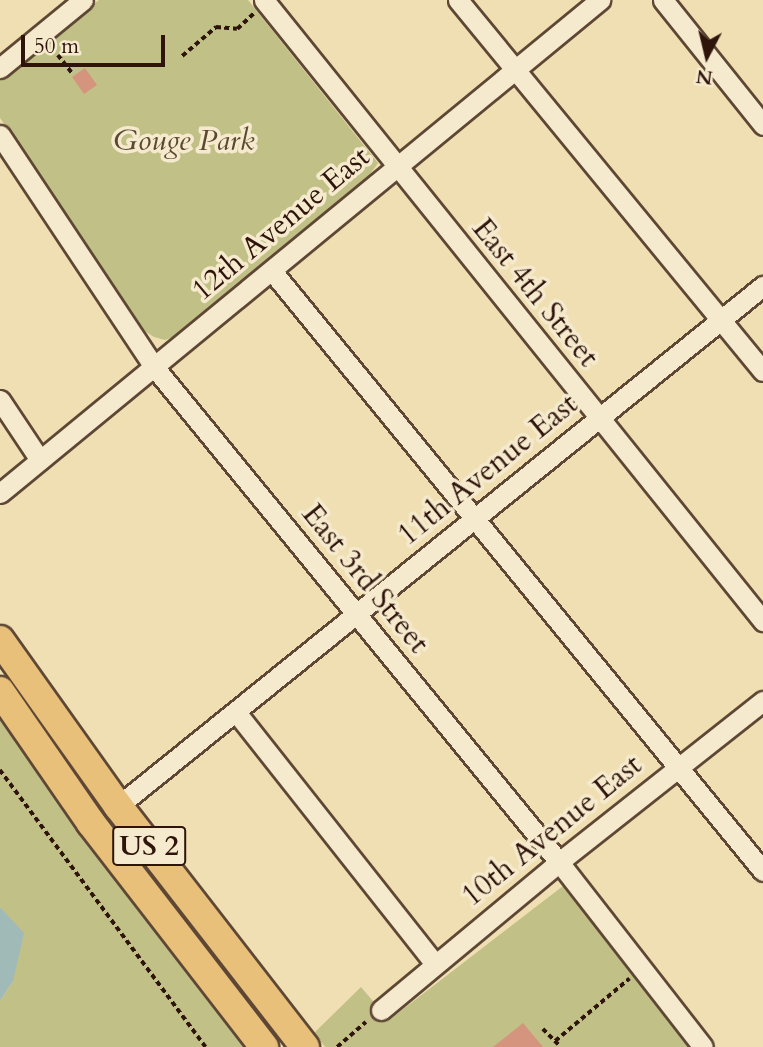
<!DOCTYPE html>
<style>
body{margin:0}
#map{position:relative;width:763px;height:1047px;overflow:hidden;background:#f0dfb2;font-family:Cardo,serif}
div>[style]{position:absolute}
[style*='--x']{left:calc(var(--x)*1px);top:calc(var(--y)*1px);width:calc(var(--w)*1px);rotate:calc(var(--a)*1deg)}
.green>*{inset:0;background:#c1c087}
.water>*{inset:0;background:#a0bab7}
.building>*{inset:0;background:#d5947e}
.path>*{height:3.5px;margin-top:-1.75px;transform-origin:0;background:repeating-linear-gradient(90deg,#2e140b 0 5px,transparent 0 8.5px)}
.roads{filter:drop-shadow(2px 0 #5e4735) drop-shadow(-2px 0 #5e4735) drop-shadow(0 2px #5e4735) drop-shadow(0 -2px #5e4735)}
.minor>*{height:19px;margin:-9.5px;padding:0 9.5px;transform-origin:9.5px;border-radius:9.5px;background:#f5eacd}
.highway>*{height:28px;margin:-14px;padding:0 14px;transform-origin:14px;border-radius:14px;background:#e8c079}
span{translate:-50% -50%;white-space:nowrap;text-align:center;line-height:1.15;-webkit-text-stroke:7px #f5eacd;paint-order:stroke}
.shield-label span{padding:2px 5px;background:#f5eacd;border:2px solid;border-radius:5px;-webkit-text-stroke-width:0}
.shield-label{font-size:28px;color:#2e140b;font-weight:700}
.park-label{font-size:30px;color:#5a4830;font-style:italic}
.street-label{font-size:30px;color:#2e140b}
.north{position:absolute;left:672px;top:21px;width:70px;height:70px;-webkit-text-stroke:5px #f5eacd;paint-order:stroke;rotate:187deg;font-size:19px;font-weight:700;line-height:28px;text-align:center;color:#2e140b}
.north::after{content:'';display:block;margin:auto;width:24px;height:32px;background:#2e140b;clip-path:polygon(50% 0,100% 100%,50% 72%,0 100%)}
.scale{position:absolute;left:21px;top:35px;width:144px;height:32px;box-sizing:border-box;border:4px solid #2e140b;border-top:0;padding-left:9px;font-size:21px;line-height:24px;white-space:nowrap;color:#2e140b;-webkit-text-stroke:5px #f5eacd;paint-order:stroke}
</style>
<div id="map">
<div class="green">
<div style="clip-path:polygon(99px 0,248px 0,378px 163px,366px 180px,173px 337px,165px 340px,154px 337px,143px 330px,0 118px,0 81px)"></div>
<div style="clip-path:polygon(0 712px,134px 902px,248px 1047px,0 1047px,0 1001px,13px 981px,14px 924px,0 907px)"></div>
<div style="clip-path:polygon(563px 886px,693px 1047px,325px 1047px,314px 1033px,361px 987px,389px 1020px)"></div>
</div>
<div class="water">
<div style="clip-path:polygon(0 907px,24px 933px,13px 981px,0 1001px)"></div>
</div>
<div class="building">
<div style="clip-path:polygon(85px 68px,97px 85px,84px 94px,72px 77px)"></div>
<div style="clip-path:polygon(523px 1023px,543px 1047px,493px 1047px)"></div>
</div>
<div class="path">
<div style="--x:58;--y:55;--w:23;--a:52"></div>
<div style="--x:182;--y:56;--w:45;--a:-40.5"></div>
<div style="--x:216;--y:27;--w:21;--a:5"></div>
<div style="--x:237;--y:29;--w:23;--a:-43"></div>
<div style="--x:0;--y:770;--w:345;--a:53.4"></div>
<div style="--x:543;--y:1029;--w:25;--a:45"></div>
<div style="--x:555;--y:1041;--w:97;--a:-40"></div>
<div style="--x:337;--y:1047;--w:38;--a:-41"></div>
</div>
<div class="roads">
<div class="minor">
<div style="--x:264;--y:0;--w:797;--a:51.22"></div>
<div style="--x:458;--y:0;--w:480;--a:50.6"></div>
<div style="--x:663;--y:0;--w:160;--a:51.3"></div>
<div style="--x:0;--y:68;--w:107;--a:-39.3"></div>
<div style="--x:0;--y:135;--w:280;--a:56.4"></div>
<div style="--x:155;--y:368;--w:638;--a:50.72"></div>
<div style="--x:559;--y:862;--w:234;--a:52.1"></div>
<div style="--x:272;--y:271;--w:775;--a:50.71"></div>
<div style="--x:0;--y:400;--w:72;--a:56.3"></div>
<div style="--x:0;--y:493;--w:777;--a:-39.41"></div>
<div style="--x:236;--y:712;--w:321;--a:51.7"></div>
<div style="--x:118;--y:806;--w:829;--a:-38.88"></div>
<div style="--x:381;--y:1010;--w:231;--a:-39.7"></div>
<div style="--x:559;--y:862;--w:260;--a:-38.3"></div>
</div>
<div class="highway">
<div style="--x:0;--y:640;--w:204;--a:54.6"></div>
<div style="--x:118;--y:806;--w:305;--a:52.2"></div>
<div style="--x:0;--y:691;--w:160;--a:55.4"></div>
<div style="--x:91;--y:823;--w:283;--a:52.3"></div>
</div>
</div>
<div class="shield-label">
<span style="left:149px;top:846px">US 2</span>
</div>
<div class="park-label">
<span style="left:184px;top:141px">Gouge Park</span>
</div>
<div class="street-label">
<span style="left:281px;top:224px;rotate:-40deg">12th Avenue East</span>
<span style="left:535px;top:293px;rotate:51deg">East 4th Street</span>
<span style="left:488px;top:470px;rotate:-39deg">11th Avenue East</span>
<span style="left:365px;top:579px;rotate:51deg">East 3rd Street</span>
<span style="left:552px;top:831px;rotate:-39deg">10th Avenue East</span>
</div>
<div class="north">N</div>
<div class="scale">50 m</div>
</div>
